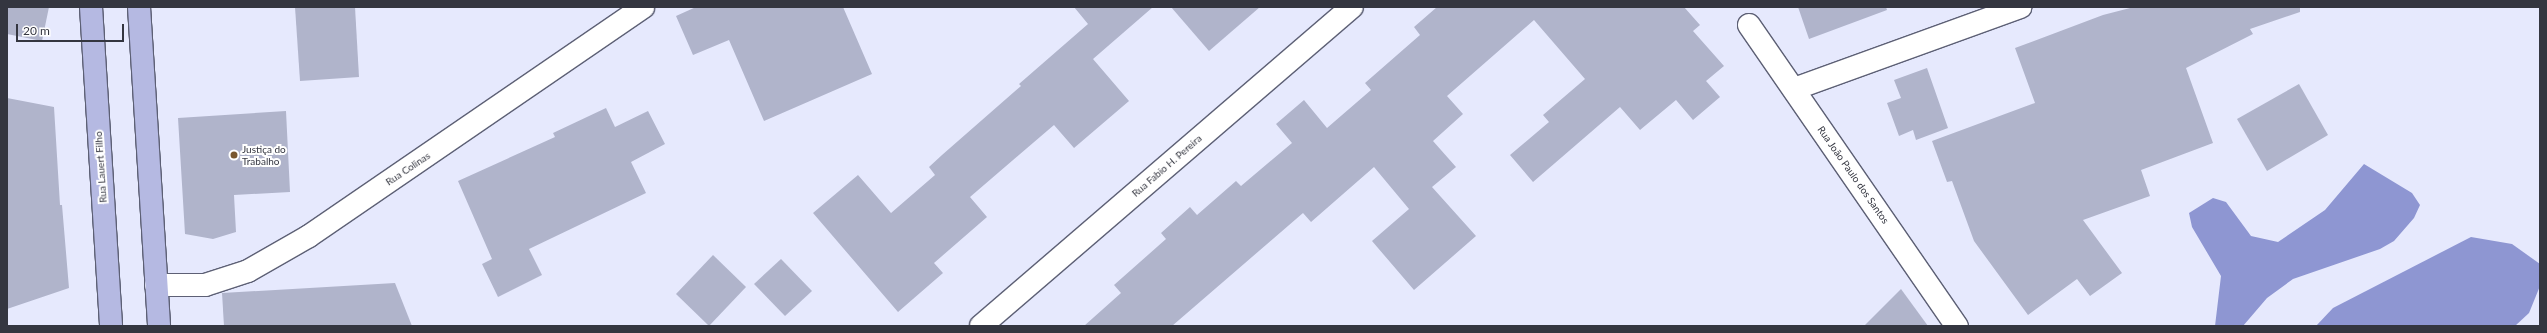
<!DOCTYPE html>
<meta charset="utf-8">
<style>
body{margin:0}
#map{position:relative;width:2547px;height:333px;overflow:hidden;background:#e6e9fd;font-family:Lato,sans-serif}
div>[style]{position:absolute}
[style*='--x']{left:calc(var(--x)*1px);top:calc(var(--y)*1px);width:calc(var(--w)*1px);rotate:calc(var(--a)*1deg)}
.water>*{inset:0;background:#8e96d2}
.building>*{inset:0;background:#b0b4cb}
.roads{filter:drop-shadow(1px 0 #5d6075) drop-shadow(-1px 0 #5d6075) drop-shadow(0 1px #5d6075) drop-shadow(0 -1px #5d6075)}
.minor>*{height:22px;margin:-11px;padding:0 11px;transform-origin:11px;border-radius:11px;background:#fff}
.major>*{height:22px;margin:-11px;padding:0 11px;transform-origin:11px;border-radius:11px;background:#b5b9e2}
.dots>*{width:11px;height:11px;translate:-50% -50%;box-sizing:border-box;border:2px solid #fff;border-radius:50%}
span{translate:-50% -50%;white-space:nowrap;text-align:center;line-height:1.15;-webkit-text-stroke:4px #fff;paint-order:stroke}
.poi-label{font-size:10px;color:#343640}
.left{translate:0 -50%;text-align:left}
.street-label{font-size:10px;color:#343640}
.frame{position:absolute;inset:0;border:8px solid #343640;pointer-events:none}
.scale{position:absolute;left:16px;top:24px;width:108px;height:18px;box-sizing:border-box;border:2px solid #343640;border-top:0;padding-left:5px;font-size:12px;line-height:14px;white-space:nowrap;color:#343640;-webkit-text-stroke:3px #fff;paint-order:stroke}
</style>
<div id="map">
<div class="water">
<div style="clip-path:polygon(2364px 164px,2412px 193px,2420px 205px,2414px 218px,2394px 241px,2380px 249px,2293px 279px,2267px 298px,2243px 326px,2215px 326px,2221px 276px,2192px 227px,2189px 213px,2213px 198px,2226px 202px,2251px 236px,2278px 242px,2325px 210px)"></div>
<div style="clip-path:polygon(2471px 237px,2512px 244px,2540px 264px,2540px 286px,2529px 313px,2515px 326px,2316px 326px,2333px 308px)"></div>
</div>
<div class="building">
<div style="clip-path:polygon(7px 7px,49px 7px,42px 41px,7px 34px)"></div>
<div style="clip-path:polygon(295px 7px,355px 7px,359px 77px,300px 81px)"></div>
<div style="clip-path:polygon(696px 7px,843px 7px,872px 74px,764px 121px,729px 40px,693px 55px,676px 16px)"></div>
<div style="clip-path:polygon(1074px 7px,1153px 7px,1093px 59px,1129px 101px,1074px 148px,1054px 125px,970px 197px,987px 217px,934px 263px,943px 273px,898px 312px,813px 213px,858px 175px,891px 213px,935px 175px,929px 167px,942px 155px,1021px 86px,1019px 84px,1088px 24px)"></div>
<div style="clip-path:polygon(1171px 7px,1260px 7px,1209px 51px)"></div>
<div style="clip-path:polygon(1437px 7px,1684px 7px,1700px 25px,1693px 31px,1724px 66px,1706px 81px,1720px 97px,1693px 120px,1676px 100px,1640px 130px,1620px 107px,1533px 182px,1510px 155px,1549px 122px,1543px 115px,1585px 79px,1534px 20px,1447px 96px,1463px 114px,1433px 141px,1456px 167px,1432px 187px,1476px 236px,1414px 290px,1372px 241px,1409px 209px,1374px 167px,1311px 222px,1303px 213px,1172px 326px,1084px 326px,1121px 293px,1114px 285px,1166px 239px,1161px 233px,1190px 207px,1197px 215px,1236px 181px,1241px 186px,1292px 143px,1276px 124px,1304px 100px,1327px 128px,1371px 90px,1365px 83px,1420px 35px,1414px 27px)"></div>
<div style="clip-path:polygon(1798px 7px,1886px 7px,1887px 10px,1809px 39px)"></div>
<div style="clip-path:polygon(2134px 7px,2300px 7px,2300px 12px,2250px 29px,2253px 34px,2186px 68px,2213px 143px,2141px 170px,2150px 196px,2083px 220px,2122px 273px,2090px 296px,2077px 279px,2028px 315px,1974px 241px,1952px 181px,1947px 182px,1932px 141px,2035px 103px,2015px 48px,2103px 15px)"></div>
<div style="clip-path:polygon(1927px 68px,1948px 128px,1916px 140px,1913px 130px,1899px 136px,1887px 103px,1901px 98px,1894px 80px)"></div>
<div style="clip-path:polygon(2299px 84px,2328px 135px,2267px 171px,2237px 119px)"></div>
<div style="clip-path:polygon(7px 98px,54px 107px,60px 205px,62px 205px,69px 288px,7px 309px)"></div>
<div style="clip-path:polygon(606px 108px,615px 127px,648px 111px,665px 144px,631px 162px,646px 193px,529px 249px,542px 275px,498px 297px,482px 264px,492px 259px,458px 181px,555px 137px,553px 133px)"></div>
<div style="clip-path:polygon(286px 111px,290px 192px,234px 195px,236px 232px,213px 239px,185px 234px,178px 118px)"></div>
<div style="clip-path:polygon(713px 255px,746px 287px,709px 326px,676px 294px)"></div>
<div style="clip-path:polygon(781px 259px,812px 291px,785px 316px,754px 284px)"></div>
<div style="clip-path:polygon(395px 283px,412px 326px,224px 326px,222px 293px)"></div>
<div style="clip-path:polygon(1901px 289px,1928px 326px,1864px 326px)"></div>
</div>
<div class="roads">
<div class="minor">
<div style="--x:1749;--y:25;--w:366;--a:55.4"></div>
<div style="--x:1794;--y:89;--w:241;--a:-19.9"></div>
<div style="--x:156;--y:285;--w:49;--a:0"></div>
<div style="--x:205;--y:285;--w:45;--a:-18"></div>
<div style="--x:248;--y:271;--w:70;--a:-29.8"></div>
<div style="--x:309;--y:236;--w:405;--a:-34.4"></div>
<div style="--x:981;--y:326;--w:489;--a:-40.7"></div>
</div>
<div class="major">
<div style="--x:91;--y:7;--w:320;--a:86.4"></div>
<div style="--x:139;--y:7;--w:320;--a:86.4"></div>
</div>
</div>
<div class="dots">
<div style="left:234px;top:155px;background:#79572f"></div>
</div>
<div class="poi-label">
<span class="left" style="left:242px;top:155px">Justiça do<br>Trabalho</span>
</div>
<div class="street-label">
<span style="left:1167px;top:166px;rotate:-41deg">Rua Fabio H. Pereira</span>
<span style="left:101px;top:167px;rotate:-94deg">Rua Lauert Filho</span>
<span style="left:408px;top:169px;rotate:-34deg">Rua Colinas</span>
<span style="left:1853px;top:175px;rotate:55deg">Rua João Paulo dos Santos</span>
</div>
<div class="frame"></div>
<div class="scale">20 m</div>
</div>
